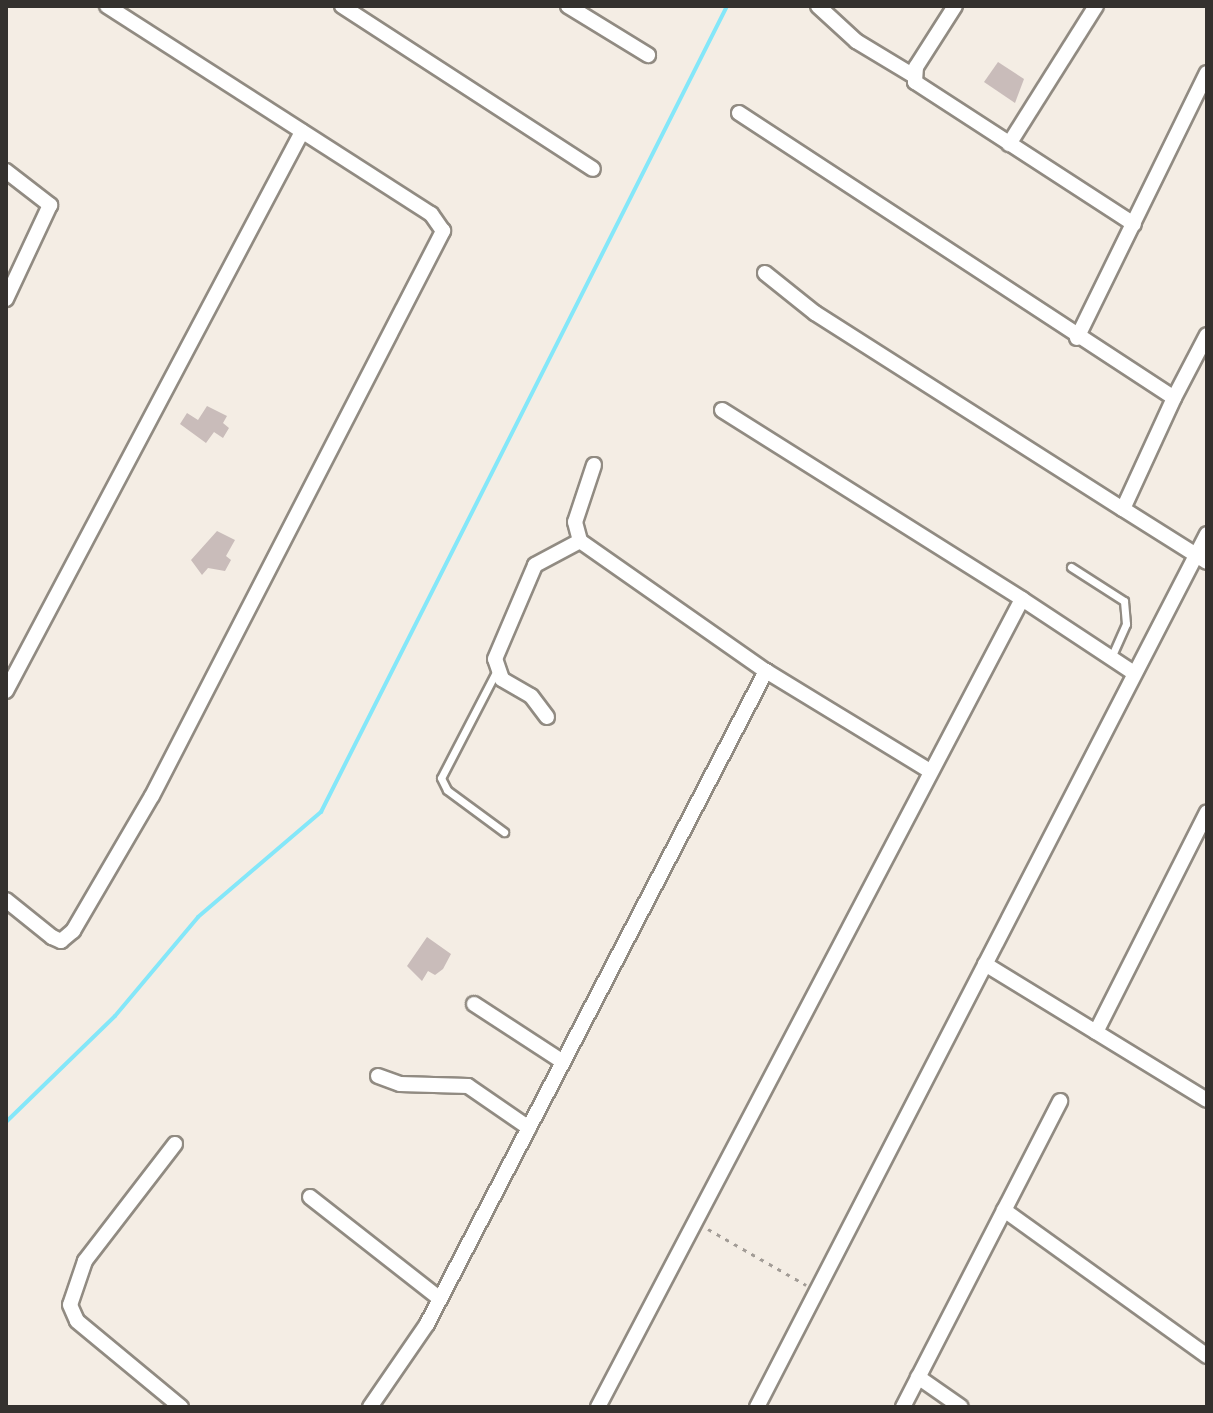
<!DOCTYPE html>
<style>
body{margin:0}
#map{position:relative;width:1213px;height:1413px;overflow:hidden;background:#f4ede4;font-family:Bitter,serif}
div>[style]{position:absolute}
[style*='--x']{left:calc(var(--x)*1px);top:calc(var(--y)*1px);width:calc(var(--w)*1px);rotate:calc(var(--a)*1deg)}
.stream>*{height:4px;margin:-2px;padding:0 2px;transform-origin:2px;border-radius:2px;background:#84e7f9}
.building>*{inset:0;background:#c9bcba}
.path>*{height:3px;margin-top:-1.5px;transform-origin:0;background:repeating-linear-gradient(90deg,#a29c96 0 4px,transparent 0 10px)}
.roads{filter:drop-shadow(2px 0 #918b82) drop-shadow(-2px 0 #918b82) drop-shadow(0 2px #918b82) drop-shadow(0 -2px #918b82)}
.service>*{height:7px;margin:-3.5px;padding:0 3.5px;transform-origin:3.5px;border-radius:3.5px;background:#fff}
.minor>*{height:14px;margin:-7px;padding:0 7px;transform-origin:7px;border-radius:7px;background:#fff}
span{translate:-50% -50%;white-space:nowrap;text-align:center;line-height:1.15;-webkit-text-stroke:6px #fff;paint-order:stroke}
.frame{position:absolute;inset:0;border:8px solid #34312e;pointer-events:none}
</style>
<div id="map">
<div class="stream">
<div style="--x:6;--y:1122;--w:152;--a:-44.2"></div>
<div style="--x:115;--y:1016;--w:129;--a:-50"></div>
<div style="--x:198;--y:917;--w:162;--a:-40.5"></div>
<div style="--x:321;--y:812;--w:902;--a:-63.26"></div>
</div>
<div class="building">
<div style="clip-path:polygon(998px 62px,1024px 79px,1015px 103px,984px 82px)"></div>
<div style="clip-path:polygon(207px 406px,227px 416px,223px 423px,229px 428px,223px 438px,214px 432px,206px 443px,180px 424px,187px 413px,198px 420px)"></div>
<div style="clip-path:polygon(217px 531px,235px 540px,226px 556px,231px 560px,225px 571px,208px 568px,202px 575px,191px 560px)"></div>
<div style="clip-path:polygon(427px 937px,451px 954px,443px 969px,435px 975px,428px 971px,422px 981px,407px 966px)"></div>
</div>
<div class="path">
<div style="--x:708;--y:1229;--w:113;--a:29.7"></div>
</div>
<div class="roads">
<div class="service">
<div style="--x:1071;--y:567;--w:63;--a:32.7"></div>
<div style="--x:1124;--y:601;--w:23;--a:85"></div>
<div style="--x:1126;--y:624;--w:37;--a:114"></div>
<div style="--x:496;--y:672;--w:119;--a:117.4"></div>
<div style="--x:441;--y:778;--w:13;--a:63"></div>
<div style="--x:447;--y:790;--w:71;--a:36.4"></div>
</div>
<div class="minor">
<div style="--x:342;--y:6;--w:299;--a:33"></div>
<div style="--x:568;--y:6;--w:94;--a:31.5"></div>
<div style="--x:818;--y:6;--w:52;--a:42.6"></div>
<div style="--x:856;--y:41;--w:68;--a:31.1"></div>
<div style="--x:955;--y:6;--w:72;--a:122.6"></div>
<div style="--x:916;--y:67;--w:15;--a:94"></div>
<div style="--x:915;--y:82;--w:261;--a:33"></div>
<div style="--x:739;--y:113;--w:520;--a:33.23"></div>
<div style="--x:1174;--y:398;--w:122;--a:114.7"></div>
<div style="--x:1123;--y:509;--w:99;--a:32.2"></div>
<div style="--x:1009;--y:144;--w:163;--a:-57.8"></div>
<div style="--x:6;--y:171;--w:56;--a:37.7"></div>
<div style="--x:50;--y:205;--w:104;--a:115.1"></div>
<div style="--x:765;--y:273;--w:64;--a:38.7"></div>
<div style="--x:815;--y:313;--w:365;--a:32.5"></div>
<div style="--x:1077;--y:338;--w:295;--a:-63.9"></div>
<div style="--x:1174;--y:398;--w:71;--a:-62.4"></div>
<div style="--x:722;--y:410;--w:355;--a:32.2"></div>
<div style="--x:594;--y:465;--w:60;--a:108.4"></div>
<div style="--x:575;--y:522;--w:20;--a:75"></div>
<div style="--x:580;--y:541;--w:227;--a:35"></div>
<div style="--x:6;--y:691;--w:633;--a:-62.1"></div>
<div style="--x:547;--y:717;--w:26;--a:-127"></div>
<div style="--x:531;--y:696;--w:34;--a:-150"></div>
<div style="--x:502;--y:679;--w:21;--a:-109"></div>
<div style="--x:495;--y:659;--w:102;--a:-66.9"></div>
<div style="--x:535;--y:565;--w:51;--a:-28.1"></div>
<div style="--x:6;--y:900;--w:59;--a:38.8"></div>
<div style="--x:52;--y:937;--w:10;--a:24"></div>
<div style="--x:61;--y:941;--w:16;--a:-40"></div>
<div style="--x:73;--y:931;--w:156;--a:-59.7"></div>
<div style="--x:152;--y:796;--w:636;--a:-62.75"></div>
<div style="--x:443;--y:231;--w:21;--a:-125"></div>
<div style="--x:431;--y:214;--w:385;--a:-147.3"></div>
<div style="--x:985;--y:964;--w:260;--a:31.5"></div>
<div style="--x:474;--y:1004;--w:106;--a:33.1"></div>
<div style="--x:1096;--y:1032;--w:246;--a:-63.2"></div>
<div style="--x:378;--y:1076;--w:23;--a:20"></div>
<div style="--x:400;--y:1084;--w:68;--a:1.7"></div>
<div style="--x:468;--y:1086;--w:74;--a:34.5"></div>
<div style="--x:175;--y:1144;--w:148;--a:127.6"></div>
<div style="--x:85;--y:1261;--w:46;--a:108.8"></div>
<div style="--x:70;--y:1305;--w:17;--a:66"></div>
<div style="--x:77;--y:1321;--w:135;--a:39.6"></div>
<div style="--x:310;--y:1197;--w:165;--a:38.1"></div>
<div style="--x:1004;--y:1210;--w:250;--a:35.7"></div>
<div style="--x:918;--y:1377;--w:52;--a:34.9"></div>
<div style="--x:370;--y:1407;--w:101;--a:-55.5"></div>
<div style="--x:427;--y:1324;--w:736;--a:-62.56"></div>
<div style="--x:766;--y:671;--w:192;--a:31.4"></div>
<div style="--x:598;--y:1407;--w:912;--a:-62.31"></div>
<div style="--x:1022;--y:599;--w:134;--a:33.5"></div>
<div style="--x:757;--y:1407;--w:982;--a:-62.73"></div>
<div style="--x:903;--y:1407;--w:344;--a:-62.8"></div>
</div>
</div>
<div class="frame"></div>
</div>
